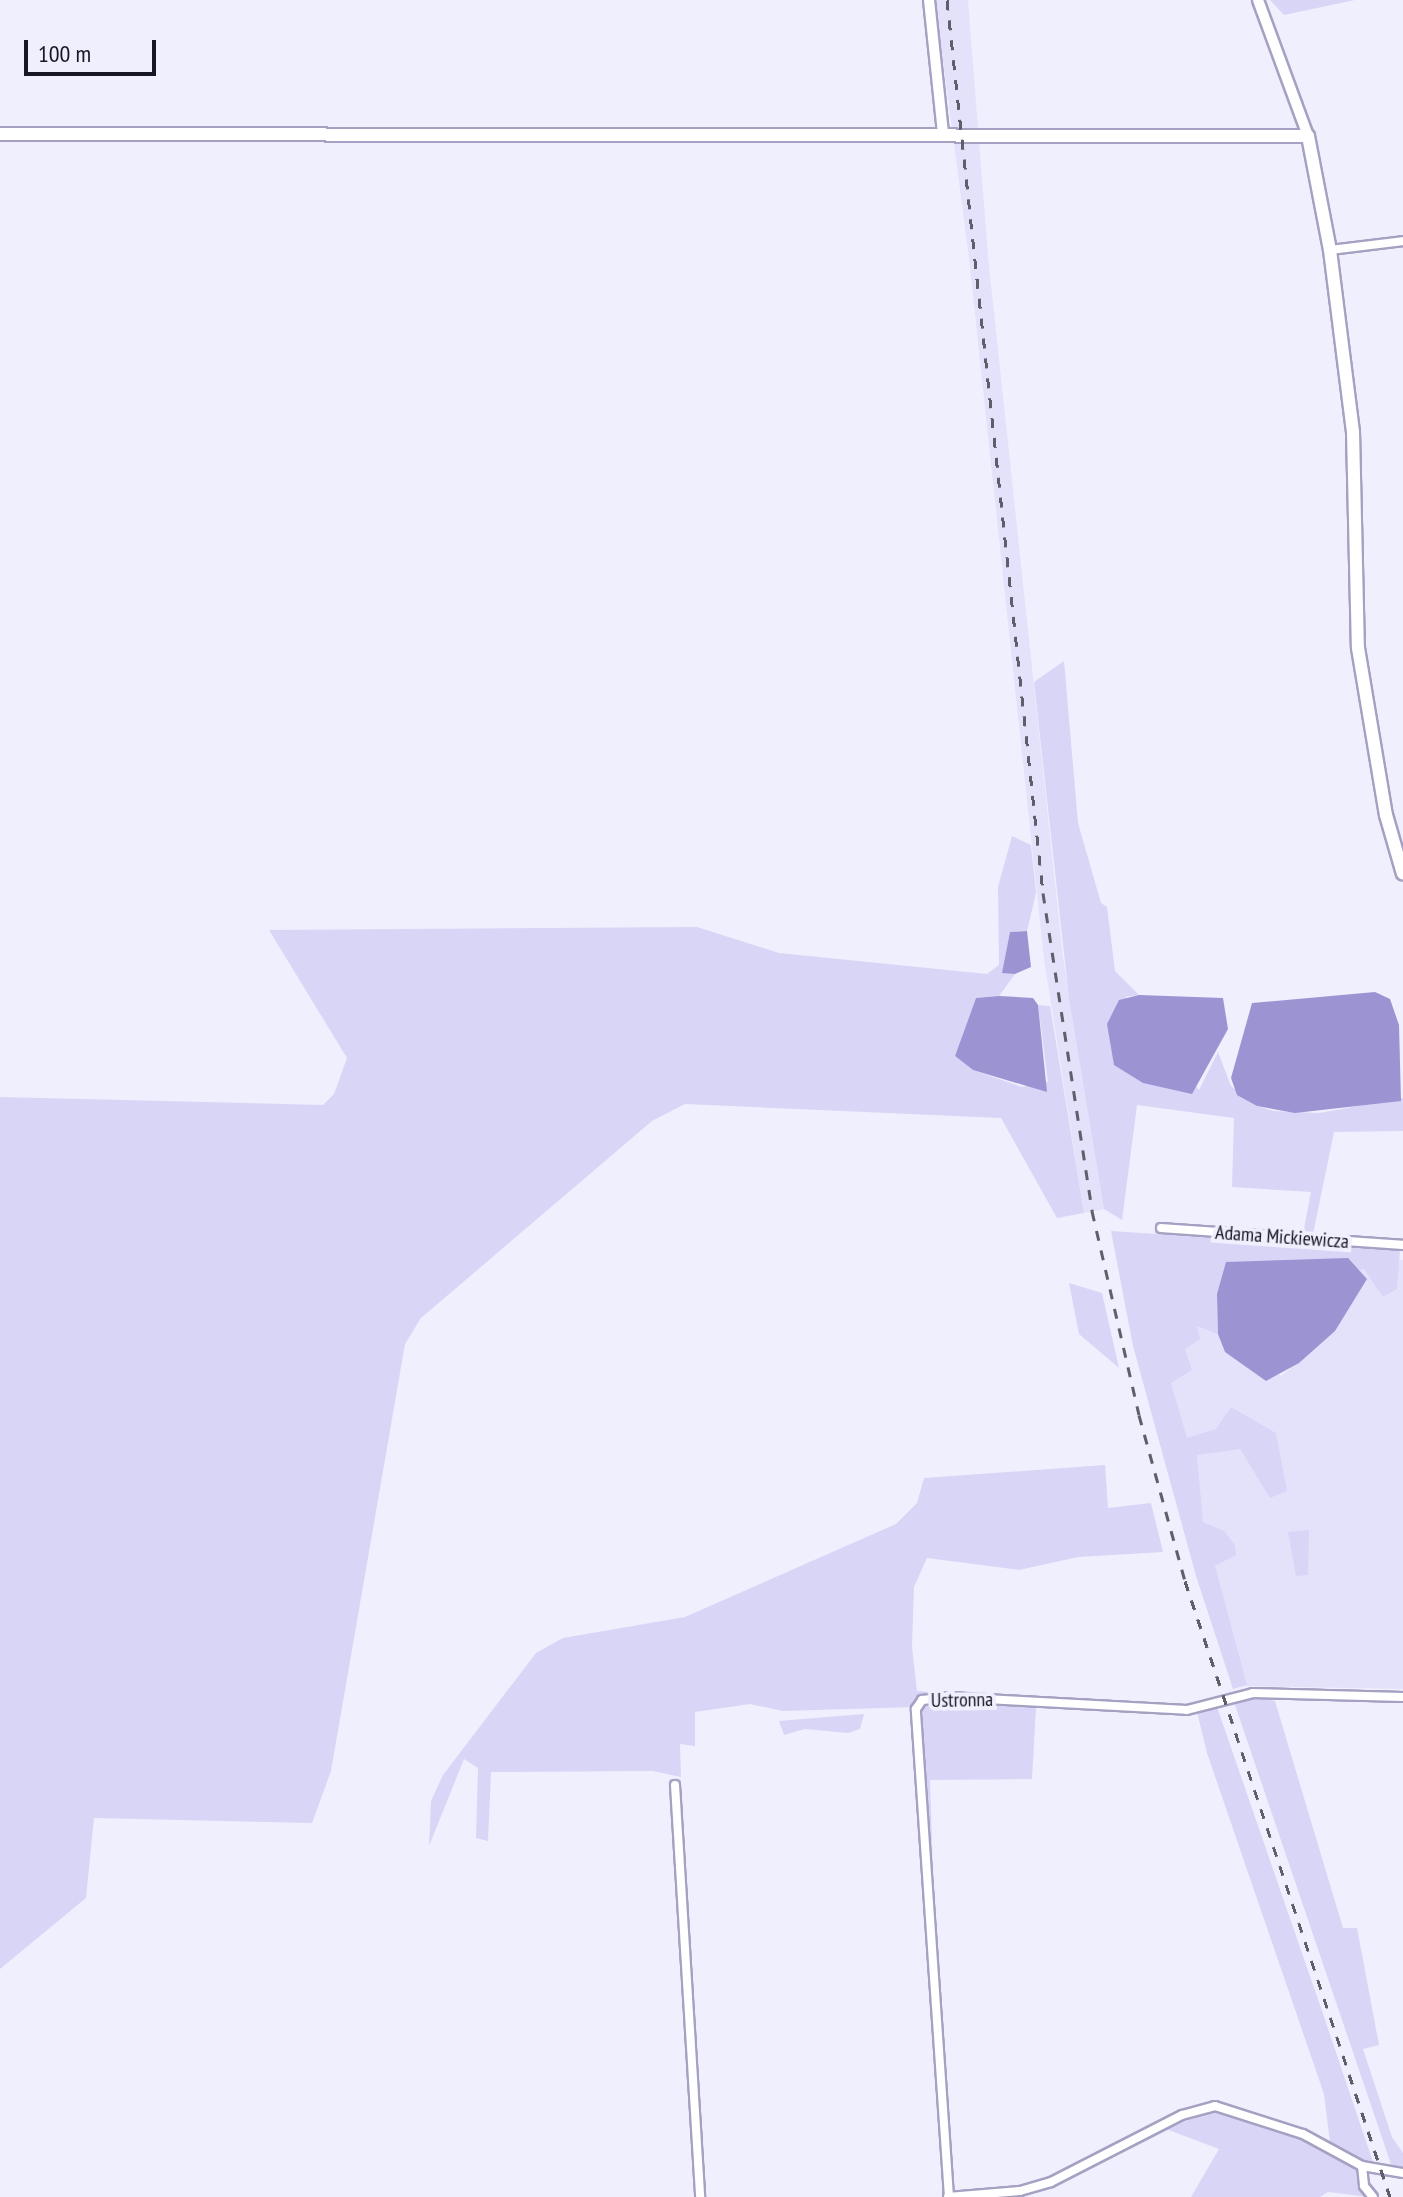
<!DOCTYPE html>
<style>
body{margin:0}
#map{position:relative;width:1403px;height:2197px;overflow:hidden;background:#f0effd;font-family:"PT Sans Narrow",sans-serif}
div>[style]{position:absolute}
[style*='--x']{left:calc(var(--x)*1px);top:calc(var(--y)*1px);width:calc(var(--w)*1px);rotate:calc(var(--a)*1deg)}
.built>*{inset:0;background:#e4e2fb}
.green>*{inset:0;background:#d9d5f7}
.water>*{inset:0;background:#9c93d3}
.roads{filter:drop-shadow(2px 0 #a4a1c2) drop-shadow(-2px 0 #a4a1c2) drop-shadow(0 2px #a4a1c2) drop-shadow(0 -2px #a4a1c2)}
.minor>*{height:8px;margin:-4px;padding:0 4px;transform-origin:4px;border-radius:4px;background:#fff}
.tertiary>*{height:10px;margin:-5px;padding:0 5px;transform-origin:5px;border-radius:5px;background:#fff}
.secondary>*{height:12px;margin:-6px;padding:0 6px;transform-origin:6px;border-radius:6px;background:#fff}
.rail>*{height:3px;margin-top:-1.5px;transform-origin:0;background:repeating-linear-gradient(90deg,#5f5e6b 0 10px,transparent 0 20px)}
span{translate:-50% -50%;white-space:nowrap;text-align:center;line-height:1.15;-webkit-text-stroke:8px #f0effd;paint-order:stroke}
.street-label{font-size:20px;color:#171622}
.scale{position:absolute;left:24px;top:40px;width:132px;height:36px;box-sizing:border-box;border:4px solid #171622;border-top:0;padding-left:10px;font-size:24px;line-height:28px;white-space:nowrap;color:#171622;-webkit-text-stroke:6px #f0effd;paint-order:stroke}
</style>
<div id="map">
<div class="built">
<div style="clip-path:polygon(935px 0,968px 0,988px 256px,1063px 957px,1104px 1209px,1084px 1213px,1044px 959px,969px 258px)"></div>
<div style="clip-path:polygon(1359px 1258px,1403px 1260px,1403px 1689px,1241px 1686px,1125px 1268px,1281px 1376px,1335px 1331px)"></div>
</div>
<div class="green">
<div style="clip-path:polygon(1270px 0,1355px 0,1284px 15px)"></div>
<div style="clip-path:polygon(1064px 661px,1078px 823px,1101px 903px,1107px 907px,1115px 971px,1139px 995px,1125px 997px,1199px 1090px,1218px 1052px,1231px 1086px,1257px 1106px,1274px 1111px,1319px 1113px,1403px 1098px,1403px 1131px,1334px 1132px,1313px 1234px,1303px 1234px,1311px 1192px,1232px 1187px,1234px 1118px,1137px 1105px,1122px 1220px,1104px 1209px,1069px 998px,1034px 682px)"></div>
<div style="clip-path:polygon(1012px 836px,1031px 845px,1036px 893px,1027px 931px,1010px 932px,1003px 972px,1015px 974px,999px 996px,976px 998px,955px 1056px,973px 1070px,1022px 1087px,1048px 1082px,1038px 1005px,1050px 1006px,1084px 1213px,1057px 1218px,1001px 1118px,685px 1104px,652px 1121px,421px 1318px,405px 1344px,331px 1771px,312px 1823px,94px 1818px,86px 1898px,0 1969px,0 1097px,323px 1105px,334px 1094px,347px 1058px,269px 930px,697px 927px,779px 953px,987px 974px,999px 965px,998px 887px)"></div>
<div style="clip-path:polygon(1111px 1231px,1400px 1250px,1397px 1289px,1383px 1297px,1364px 1269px,1217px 1294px,1218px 1334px,1197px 1326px,1200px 1339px,1185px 1349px,1192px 1370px,1171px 1383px,1187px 1438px,1216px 1429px,1231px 1407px,1276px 1433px,1287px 1491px,1270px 1498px,1240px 1449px,1197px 1455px,1203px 1522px,1224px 1531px,1235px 1545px,1236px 1555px,1215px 1566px,1247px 1685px,1233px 1689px,1196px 1576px,1133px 1346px)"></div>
<div style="clip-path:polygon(1069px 1283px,1102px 1293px,1119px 1368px,1079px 1334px)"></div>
<div style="clip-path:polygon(1105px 1465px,1108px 1508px,1151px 1503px,1163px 1552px,1078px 1557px,1019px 1570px,927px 1558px,914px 1587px,912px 1647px,917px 1691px,931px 1692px,915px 1707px,783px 1711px,750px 1704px,695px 1712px,695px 1746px,680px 1744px,681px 1777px,653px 1771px,491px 1772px,488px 1841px,476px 1838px,478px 1768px,464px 1759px,429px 1846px,431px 1801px,443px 1775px,536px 1653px,563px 1638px,685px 1617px,896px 1524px,917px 1503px,924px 1478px)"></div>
<div style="clip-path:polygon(1309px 1530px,1308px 1575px,1296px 1576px,1288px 1532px)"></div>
<div style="clip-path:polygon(1253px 1697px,1275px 1701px,1343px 1928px,1357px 1928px,1379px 2045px,1363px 2049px,1392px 2137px,1403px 2153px,1403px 2170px,1392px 2167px,1234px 1702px)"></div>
<div style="clip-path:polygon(944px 1700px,1036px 1707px,1032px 1779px,930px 1780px,934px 1907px,919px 1711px,924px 1703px)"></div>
<div style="clip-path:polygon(1217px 1707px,1321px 2008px,1374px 2165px,1330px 2142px,1324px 2094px,1207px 1753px,1197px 1712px)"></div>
<div style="clip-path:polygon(864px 1714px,860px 1729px,848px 1733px,805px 1729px,784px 1735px,779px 1721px)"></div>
<div style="clip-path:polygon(1216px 2109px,1303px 2138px,1357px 2165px,1369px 2197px,1328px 2192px,1320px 2197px,1191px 2197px,1219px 2149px,1166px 2129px)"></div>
</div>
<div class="water">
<div style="clip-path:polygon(1027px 931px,1031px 967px,1015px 974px,1002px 973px,1010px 932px)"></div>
<div style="clip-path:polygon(1375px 992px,1390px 999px,1399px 1025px,1401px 1101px,1295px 1113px,1257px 1106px,1237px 1095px,1231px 1078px,1252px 1003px)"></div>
<div style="clip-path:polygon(1139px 995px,1223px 998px,1228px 1029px,1192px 1094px,1143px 1083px,1114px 1065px,1107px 1024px,1119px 1000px)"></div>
<div style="clip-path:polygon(999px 996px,1033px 998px,1038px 1005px,1047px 1092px,973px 1070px,955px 1056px,976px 998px)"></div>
<div style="clip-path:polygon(1348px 1258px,1367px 1279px,1335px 1331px,1299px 1363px,1266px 1381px,1225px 1352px,1218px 1334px,1217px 1294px,1226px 1262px)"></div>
</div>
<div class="roads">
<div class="minor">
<div style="--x:1330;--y:250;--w:74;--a:-7"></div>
<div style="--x:1161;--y:1228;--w:243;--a:4"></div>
<div style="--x:675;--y:1785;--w:413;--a:86.5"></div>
<div style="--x:1362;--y:2166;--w:20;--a:84"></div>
<div style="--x:1364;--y:2186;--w:14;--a:51"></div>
<div style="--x:948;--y:2197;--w:72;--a:-4.8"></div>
<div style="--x:1020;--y:2191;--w:32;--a:-16"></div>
<div style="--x:1051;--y:2182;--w:147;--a:-27.1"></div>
<div style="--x:1182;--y:2115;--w:34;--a:-15"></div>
<div style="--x:1215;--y:2106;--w:92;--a:17.7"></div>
<div style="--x:1303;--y:2134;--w:67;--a:28.5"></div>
<div style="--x:1362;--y:2166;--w:42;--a:9.7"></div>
<div style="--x:949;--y:2197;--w:489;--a:-93.9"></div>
<div style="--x:916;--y:1709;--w:11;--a:-56"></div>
<div style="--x:922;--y:1700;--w:27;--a:-6"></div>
<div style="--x:949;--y:1697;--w:238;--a:3.1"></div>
<div style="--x:1187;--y:1710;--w:68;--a:-14.4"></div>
<div style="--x:1253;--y:1693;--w:150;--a:1.5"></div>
</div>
<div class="tertiary">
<div style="--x:929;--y:0;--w:135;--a:84"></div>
<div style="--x:1258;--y:0;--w:145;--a:69.8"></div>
</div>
<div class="secondary">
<div style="--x:0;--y:134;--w:1308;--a:0.09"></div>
<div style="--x:1308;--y:136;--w:116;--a:79.1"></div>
<div style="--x:1330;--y:250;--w:183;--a:82.8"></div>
<div style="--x:1353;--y:432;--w:216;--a:88.7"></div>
<div style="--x:1358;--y:648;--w:169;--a:80.5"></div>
<div style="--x:1386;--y:815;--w:61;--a:73.9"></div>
</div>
</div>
<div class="rail">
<div style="--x:947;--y:0;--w:898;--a:83.86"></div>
<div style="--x:1043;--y:893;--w:322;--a:81.2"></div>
<div style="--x:1092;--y:1211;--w:209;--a:77"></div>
<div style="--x:1139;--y:1415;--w:172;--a:74.5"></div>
<div style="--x:1185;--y:1581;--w:649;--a:71.59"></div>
</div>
<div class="street-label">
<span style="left:1282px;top:1237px;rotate:4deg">Adama Mickiewicza</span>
<span style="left:962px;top:1700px;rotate:-1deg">Ustronna</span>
</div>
<div class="scale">100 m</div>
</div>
